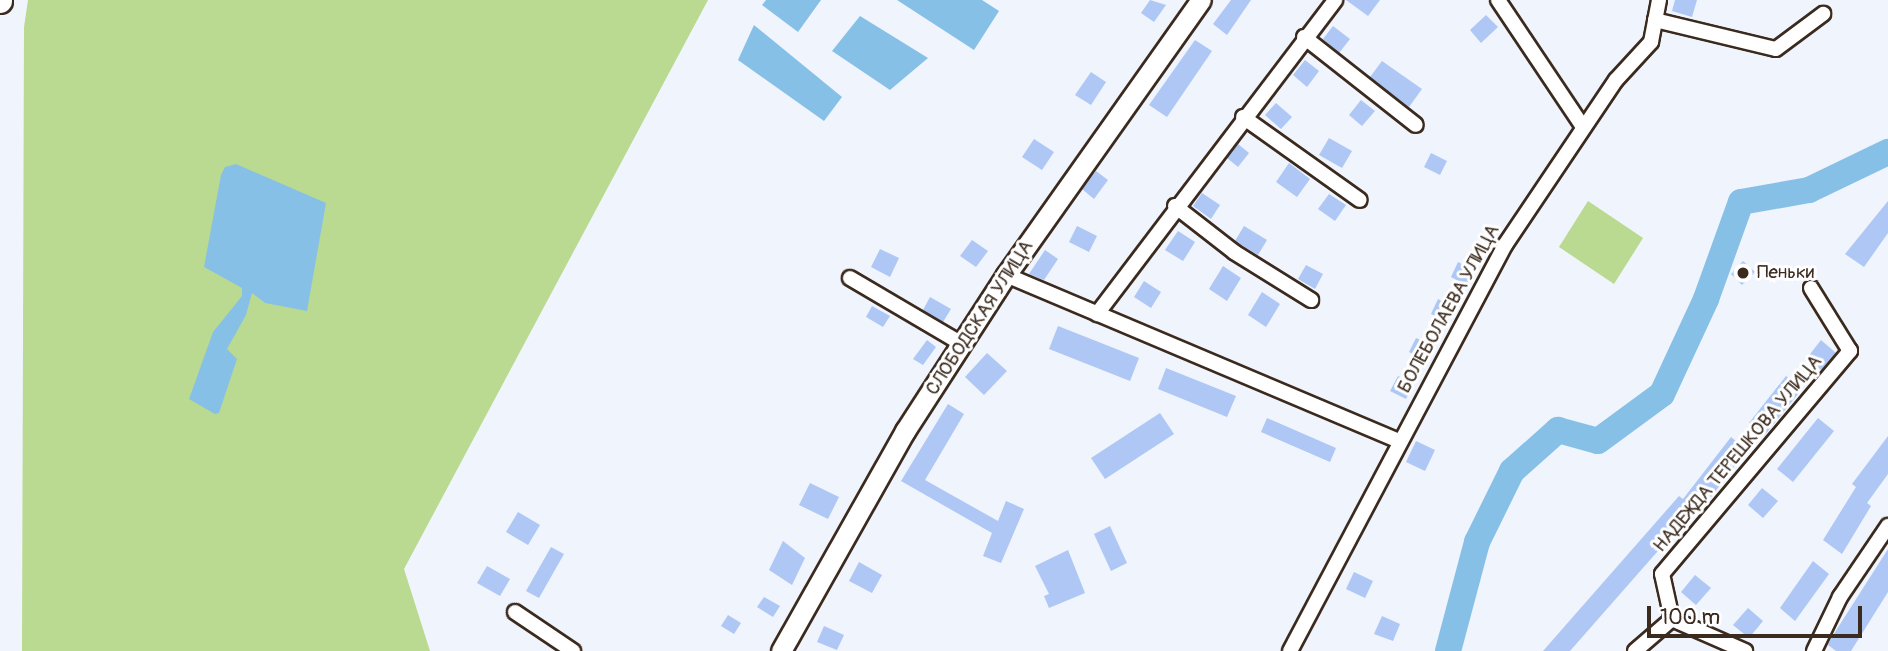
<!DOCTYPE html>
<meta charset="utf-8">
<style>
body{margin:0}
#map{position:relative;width:1888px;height:651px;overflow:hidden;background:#eff4fd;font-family:Pangolin,sans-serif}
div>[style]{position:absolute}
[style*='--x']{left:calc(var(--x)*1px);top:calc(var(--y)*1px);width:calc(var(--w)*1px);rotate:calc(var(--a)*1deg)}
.green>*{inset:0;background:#bad991}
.water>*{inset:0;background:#87c0e6}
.river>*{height:26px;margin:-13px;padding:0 13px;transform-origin:13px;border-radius:13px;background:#87c0e6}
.building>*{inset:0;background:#aec7f4}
.roads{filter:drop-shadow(2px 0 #3b2a1e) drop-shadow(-2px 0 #3b2a1e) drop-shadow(0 2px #3b2a1e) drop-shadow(0 -2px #3b2a1e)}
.minor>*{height:14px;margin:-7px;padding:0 7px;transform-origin:7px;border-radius:7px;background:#fff}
.tertiary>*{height:19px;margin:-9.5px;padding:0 9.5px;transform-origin:9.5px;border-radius:9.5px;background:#fff}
.trunk>*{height:24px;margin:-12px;padding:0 12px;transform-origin:12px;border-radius:12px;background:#fff}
.dots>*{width:19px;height:19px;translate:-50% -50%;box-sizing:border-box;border:4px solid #fff;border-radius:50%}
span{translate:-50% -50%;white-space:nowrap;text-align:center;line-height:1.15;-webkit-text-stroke:6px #fff;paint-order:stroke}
.poi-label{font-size:19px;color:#3b2a1e}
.left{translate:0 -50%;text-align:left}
.street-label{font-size:19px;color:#3b2a1e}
.scale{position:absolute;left:1647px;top:606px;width:215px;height:32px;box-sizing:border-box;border:4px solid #3b2a1e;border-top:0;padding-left:9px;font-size:21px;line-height:24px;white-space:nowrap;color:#3b2a1e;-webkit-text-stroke:5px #fff;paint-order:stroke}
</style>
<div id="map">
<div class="green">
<div style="clip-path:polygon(28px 0,708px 0,404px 569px,430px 651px,22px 651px,24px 27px)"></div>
<div style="clip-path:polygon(1588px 201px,1643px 238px,1614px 284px,1559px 247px)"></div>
</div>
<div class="water">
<div style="clip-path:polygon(766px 0,821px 0,798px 32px,762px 5px)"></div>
<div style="clip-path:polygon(897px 0,982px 0,999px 11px,974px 50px)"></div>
<div style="clip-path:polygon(860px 16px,928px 58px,890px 90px,832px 51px)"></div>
<div style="clip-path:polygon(754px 25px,842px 97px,824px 121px,738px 60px)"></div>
<div style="clip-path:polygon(236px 164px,326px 203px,307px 311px,265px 303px,252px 293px,246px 315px,227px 349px,237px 359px,219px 413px,215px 414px,189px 399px,213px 332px,242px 296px,242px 288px,204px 267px,221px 175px,225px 167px)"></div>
</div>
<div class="river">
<div style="--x:1448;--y:651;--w:113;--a:-75.1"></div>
<div style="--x:1477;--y:542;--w:79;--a:-63.8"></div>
<div style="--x:1512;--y:471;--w:62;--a:-41.7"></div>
<div style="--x:1558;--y:430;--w:41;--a:15.4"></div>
<div style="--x:1598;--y:441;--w:79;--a:-36.3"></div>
<div style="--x:1662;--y:394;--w:105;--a:-65.1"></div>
<div style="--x:1706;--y:299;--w:103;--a:-70.2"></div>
<div style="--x:1741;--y:202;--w:69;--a:-10"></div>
<div style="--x:1809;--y:190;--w:88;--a:-25.7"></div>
</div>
<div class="building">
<div style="clip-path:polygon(1150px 0,1166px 5px,1154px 22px,1141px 13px)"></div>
<div style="clip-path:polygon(1231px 0,1251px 0,1227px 35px,1213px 24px)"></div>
<div style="clip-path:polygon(1346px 0,1380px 0,1368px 16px)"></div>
<div style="clip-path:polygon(1675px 0,1697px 0,1692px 17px,1672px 11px)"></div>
<div style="clip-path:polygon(1486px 15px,1498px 27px,1481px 43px,1470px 30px)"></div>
<div style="clip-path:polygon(1333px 26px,1350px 39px,1339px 53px,1323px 39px)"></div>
<div style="clip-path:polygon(1195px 40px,1212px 51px,1167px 117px,1149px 105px)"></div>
<div style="clip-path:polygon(1305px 60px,1319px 71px,1307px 87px,1293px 75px)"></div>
<div style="clip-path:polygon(1382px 61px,1422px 89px,1409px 107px,1370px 77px)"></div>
<div style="clip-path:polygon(1091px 72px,1106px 82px,1091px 105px,1075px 95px)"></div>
<div style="clip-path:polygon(1361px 100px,1375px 111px,1362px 126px,1349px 115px)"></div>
<div style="clip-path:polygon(1276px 103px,1292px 117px,1281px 129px,1265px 115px)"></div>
<div style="clip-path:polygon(1329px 138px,1352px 151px,1342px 168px,1319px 155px)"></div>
<div style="clip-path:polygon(1034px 139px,1054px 152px,1042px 170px,1022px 157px)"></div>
<div style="clip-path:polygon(1238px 144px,1249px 153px,1238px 167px,1227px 158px)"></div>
<div style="clip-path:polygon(1431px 153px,1447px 161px,1440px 175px,1424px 167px)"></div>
<div style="clip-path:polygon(1289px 163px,1310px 179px,1297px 197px,1276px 182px)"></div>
<div style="clip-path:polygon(1096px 171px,1108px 180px,1094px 199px,1082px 189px)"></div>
<div style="clip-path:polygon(1202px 193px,1220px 205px,1211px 219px,1193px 206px)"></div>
<div style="clip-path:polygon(1329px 194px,1346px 205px,1335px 221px,1318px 209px)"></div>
<div style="clip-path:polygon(1888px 201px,1888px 233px,1864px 267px,1845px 254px)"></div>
<div style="clip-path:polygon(1077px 226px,1097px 236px,1089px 252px,1069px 242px)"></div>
<div style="clip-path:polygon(1244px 226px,1267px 240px,1258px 255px,1235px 241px)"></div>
<div style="clip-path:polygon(1178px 231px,1195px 242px,1183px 261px,1165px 250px)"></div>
<div style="clip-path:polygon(972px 240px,988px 251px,976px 267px,960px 256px)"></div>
<div style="clip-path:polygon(880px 249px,899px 258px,890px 277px,871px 267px)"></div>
<div style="clip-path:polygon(1045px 250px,1058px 259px,1044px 280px,1029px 274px)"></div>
<div style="clip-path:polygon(1743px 261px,1755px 272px,1742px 285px,1731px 274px)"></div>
<div style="clip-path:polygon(1458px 262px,1474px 270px,1466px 285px,1451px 277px)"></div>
<div style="clip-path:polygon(1306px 265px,1323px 274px,1315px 289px,1298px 279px)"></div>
<div style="clip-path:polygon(1223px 266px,1241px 278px,1227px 301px,1209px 289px)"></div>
<div style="clip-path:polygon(1144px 281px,1161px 292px,1151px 308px,1134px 297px)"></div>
<div style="clip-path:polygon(1262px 292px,1280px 304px,1266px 327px,1248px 315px)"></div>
<div style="clip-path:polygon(930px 297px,951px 309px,943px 322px,923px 310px)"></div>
<div style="clip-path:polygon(1438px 299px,1453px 307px,1446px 321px,1431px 314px)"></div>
<div style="clip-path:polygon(872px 306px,890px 316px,883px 327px,866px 317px)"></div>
<div style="clip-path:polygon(1058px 326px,1139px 358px,1130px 381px,1049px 349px)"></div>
<div style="clip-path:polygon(1416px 338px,1432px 345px,1425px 360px,1409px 352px)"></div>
<div style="clip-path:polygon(927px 340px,936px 347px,923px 365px,913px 359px)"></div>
<div style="clip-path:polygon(1821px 340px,1836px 353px,1821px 370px,1807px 358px)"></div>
<div style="clip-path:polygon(987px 353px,1007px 371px,984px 395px,965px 377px)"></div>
<div style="clip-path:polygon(1166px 368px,1236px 396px,1227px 417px,1158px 389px)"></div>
<div style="clip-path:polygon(1398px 376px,1413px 384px,1406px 399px,1390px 391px)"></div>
<div style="clip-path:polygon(1786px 376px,1802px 389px,1764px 436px,1749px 423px)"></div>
<div style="clip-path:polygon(948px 404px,964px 414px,925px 480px,998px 521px,1006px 501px,1024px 509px,1001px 563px,983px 556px,992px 533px,901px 481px)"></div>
<div style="clip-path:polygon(1160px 413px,1174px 434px,1105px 479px,1091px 458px)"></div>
<div style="clip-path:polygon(1267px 418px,1336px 448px,1330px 462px,1261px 432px)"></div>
<div style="clip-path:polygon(1818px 418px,1834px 431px,1793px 482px,1777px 469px)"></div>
<div style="clip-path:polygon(1888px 436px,1888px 474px,1867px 503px,1871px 506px,1842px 554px,1823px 540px,1856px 487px,1852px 484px)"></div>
<div style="clip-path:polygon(1731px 437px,1747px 450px,1711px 497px,1708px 494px,1570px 651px,1543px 651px,1679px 496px,1683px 499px)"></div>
<div style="clip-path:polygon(1416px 441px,1435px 450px,1425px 471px,1406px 462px)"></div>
<div style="clip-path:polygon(810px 483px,839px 497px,828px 519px,799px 505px)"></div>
<div style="clip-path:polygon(1762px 488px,1778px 501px,1763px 518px,1748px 505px)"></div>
<div style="clip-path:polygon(518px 512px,540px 525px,528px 545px,506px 532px)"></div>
<div style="clip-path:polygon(1110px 526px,1127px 563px,1111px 571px,1094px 534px)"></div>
<div style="clip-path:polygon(783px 541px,805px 558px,792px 585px,769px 570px)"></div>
<div style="clip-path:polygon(551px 547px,564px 554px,539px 598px,526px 591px)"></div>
<div style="clip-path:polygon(1888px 549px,1888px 592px,1851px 651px,1836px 651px,1828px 645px,1830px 640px)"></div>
<div style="clip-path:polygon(1068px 550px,1085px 593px,1049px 608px,1044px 596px,1049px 594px,1035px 566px)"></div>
<div style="clip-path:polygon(1813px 561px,1829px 574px,1795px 621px,1780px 608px)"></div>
<div style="clip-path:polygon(859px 562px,882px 575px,872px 593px,849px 581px)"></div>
<div style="clip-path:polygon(487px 566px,510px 579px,500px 596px,477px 583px)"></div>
<div style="clip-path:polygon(1354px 572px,1373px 581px,1365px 598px,1346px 589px)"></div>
<div style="clip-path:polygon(1695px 575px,1711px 588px,1696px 605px,1681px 592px)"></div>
<div style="clip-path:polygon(764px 597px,780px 606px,773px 617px,757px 607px)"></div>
<div style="clip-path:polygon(1748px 608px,1763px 621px,1749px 638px,1733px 625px)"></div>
<div style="clip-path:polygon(728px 615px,741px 623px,734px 634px,721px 626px)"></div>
<div style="clip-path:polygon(1382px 616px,1400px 624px,1393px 641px,1374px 634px)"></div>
<div style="clip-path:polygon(824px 626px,844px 635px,837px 650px,817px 642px)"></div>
</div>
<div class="roads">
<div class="minor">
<div style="--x:1498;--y:0;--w:153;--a:56.2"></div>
<div style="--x:1655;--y:20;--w:124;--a:13.5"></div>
<div style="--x:1776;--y:49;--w:59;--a:-36.7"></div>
<div style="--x:1304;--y:37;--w:142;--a:38.2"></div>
<div style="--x:1243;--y:117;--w:143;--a:35.4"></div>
<div style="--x:1175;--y:206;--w:75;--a:37.9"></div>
<div style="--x:1234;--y:252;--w:91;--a:31.9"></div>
<div style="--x:1006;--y:275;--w:427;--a:22.9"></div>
<div style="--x:850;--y:278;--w:130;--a:30.5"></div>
<div style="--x:1097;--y:314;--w:394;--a:-52.8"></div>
<div style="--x:515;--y:612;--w:70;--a:33.9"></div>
<div style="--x:1672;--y:619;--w:80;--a:23.7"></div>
<div style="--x:1290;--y:651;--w:459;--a:-62.1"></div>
<div style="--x:1505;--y:245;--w:199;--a:-56.1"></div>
<div style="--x:1616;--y:80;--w:52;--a:-47.4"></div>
<div style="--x:1651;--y:42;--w:43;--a:-79.2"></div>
<div style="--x:1635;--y:651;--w:49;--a:-40.9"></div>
<div style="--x:1672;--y:619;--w:46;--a:-102.5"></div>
<div style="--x:1662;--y:574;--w:292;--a:-49.9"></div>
<div style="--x:1850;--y:351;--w:74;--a:-121.8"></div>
<div style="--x:1814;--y:651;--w:60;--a:-64.3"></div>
<div style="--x:1840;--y:597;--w:86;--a:-55.9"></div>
</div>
<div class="tertiary">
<div style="--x:781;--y:651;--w:253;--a:-60.6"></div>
<div style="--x:905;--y:431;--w:186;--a:-57.1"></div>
<div style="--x:1006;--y:275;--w:337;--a:-54.7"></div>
</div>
<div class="trunk">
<div style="--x:0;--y:1;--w:1;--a:-90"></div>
</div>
</div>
<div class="dots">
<div style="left:1743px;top:273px;background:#3b2a1e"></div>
</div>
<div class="poi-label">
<span class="left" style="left:1757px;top:273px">Пеньки</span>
</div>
<div class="street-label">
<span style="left:1449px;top:309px;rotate:-61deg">БОЛЕБОЛАЕВА УЛИЦА</span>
<span style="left:980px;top:318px;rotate:-57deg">СЛОБОДСКАЯ УЛИЦА</span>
<span style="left:1738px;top:454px;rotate:-50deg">НАДЕЖДА ТЕРЕШКОВА УЛИЦА</span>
</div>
<div class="scale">100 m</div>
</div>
